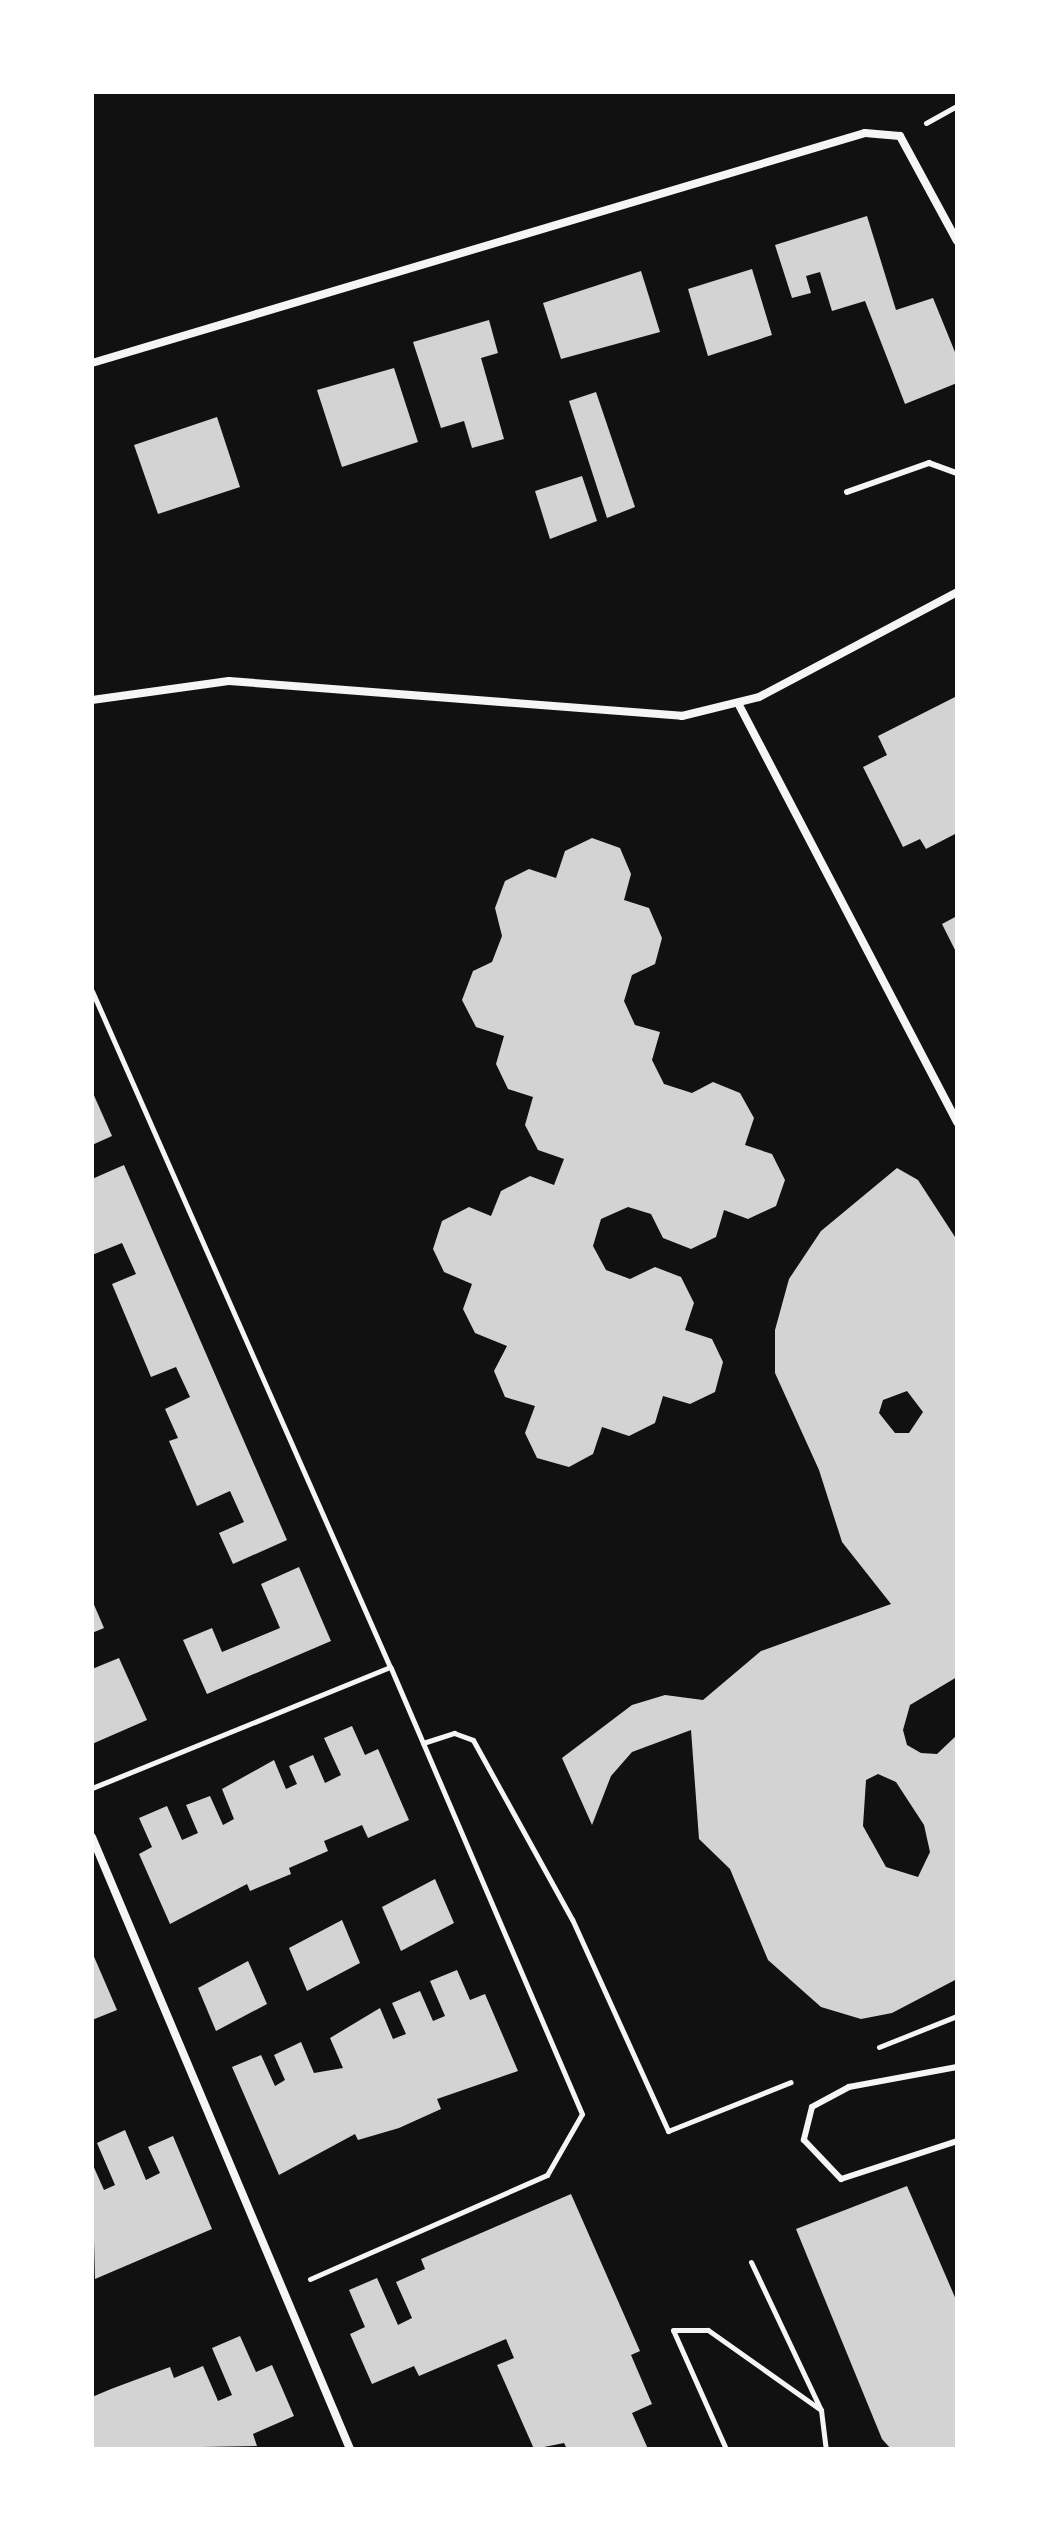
<!DOCTYPE html>
<style>
body{margin:0}
#map{position:relative;width:1049px;height:2541px;overflow:hidden;background:#111;font-family:Roboto,sans-serif}
div>[style]{position:absolute}
[style*='--x']{left:calc(var(--x)*1px);top:calc(var(--y)*1px);width:calc(var(--w)*1px);rotate:calc(var(--a)*1deg)}
.building>*{inset:0;background:#d3d3d3}
.path>*{height:5px;margin:-2.5px;padding:0 2.5px;transform-origin:2.5px;border-radius:2.5px;background:#f5f5f5}
.service>*{height:6px;margin:-3px;padding:0 3px;transform-origin:3px;border-radius:3px;background:#f5f5f5}
.minor>*{height:8px;margin:-4px;padding:0 4px;transform-origin:4px;border-radius:4px;background:#f5f5f5}
span{translate:-50% -50%;white-space:nowrap;text-align:center;line-height:1.15;-webkit-text-stroke:6px #fff;paint-order:stroke}
.frame{position:absolute;inset:0;border:94px solid #fff;pointer-events:none}
</style>
<div id="map">
<div class="building">
<div style="clip-path:polygon(867px 216px,896px 310px,933px 298px,957px 357px,957px 383px,905px 404px,865px 301px,832px 311px,820px 272px,806px 276px,811px 293px,792px 298px,775px 245px)"></div>
<div style="clip-path:polygon(752px 269px,772px 335px,708px 356px,688px 289px)"></div>
<div style="clip-path:polygon(641px 271px,660px 332px,561px 359px,543px 303px)"></div>
<div style="clip-path:polygon(489px 320px,498px 353px,481px 358px,504px 439px,472px 448px,464px 421px,441px 428px,413px 342px)"></div>
<div style="clip-path:polygon(394px 368px,418px 442px,342px 467px,317px 390px)"></div>
<div style="clip-path:polygon(596px 392px,635px 507px,607px 518px,569px 401px)"></div>
<div style="clip-path:polygon(217px 417px,240px 487px,158px 514px,134px 445px)"></div>
<div style="clip-path:polygon(582px 476px,597px 521px,550px 539px,535px 491px)"></div>
<div style="clip-path:polygon(957px 696px,957px 833px,926px 849px,920px 839px,903px 847px,863px 767px,887px 755px,878px 736px)"></div>
<div style="clip-path:polygon(592px 838px,620px 848px,631px 874px,624px 900px,649px 908px,662px 938px,655px 964px,632px 975px,624px 1001px,635px 1025px,660px 1032px,652px 1060px,664px 1084px,692px 1093px,713px 1082px,740px 1093px,754px 1118px,745px 1145px,772px 1154px,785px 1180px,776px 1206px,748px 1219px,724px 1210px,716px 1237px,691px 1249px,663px 1238px,651px 1214px,628px 1207px,601px 1219px,593px 1246px,606px 1270px,630px 1279px,655px 1267px,681px 1277px,694px 1303px,685px 1330px,712px 1339px,723px 1362px,715px 1392px,690px 1404px,663px 1396px,655px 1423px,629px 1436px,602px 1427px,593px 1454px,569px 1467px,537px 1458px,525px 1433px,535px 1406px,505px 1397px,494px 1371px,507px 1346px,475px 1333px,463px 1309px,472px 1284px,444px 1272px,433px 1249px,442px 1221px,469px 1207px,491px 1216px,501px 1191px,530px 1176px,554px 1185px,564px 1159px,538px 1150px,525px 1125px,533px 1097px,508px 1089px,496px 1064px,504px 1036px,476px 1027px,462px 1000px,473px 971px,492px 962px,502px 936px,495px 908px,505px 881px,529px 869px,556px 878px,565px 851px)"></div>
<div style="clip-path:polygon(957px 916px,957px 954px,942px 924px)"></div>
<div style="clip-path:polygon(92px 1091px,112px 1136px,92px 1145px)"></div>
<div style="clip-path:polygon(124px 1165px,287px 1540px,233px 1564px,219px 1533px,244px 1522px,230px 1491px,197px 1506px,169px 1441px,178px 1438px,165px 1409px,190px 1397px,176px 1367px,151px 1377px,112px 1284px,136px 1274px,122px 1243px,92px 1255px,92px 1179px)"></div>
<div style="clip-path:polygon(evenodd,897px 1168px,918px 1180px,957px 1240px,957px 1677px,910px 1705px,903px 1730px,907px 1745px,921px 1753px,937px 1754px,957px 1735px,957px 1979px,892px 2013px,861px 2019px,821px 2007px,768px 1960px,730px 1869px,699px 1839px,691px 1730px,632px 1752px,611px 1776px,592px 1825px,562px 1758px,632px 1705px,665px 1695px,703px 1700px,761px 1651px,891px 1604px,842px 1542px,819px 1470px,775px 1373px,775px 1330px,789px 1279px,821px 1231px,897px 1168px,907px 1391px,923px 1412px,909px 1433px,895px 1433px,879px 1413px,883px 1400px,907px 1391px,897px 1168px,878px 1774px,896px 1782px,924px 1825px,930px 1852px,918px 1877px,886px 1867px,863px 1826px,866px 1780px,878px 1774px)"></div>
<div style="clip-path:polygon(299px 1567px,331px 1641px,207px 1694px,183px 1640px,212px 1628px,222px 1652px,280px 1628px,261px 1584px)"></div>
<div style="clip-path:polygon(92px 1600px,104px 1628px,92px 1633px)"></div>
<div style="clip-path:polygon(119px 1658px,147px 1720px,92px 1744px,92px 1669px)"></div>
<div style="clip-path:polygon(352px 1726px,365px 1755px,378px 1749px,409px 1820px,368px 1838px,362px 1825px,324px 1841px,328px 1851px,289px 1868px,291px 1874px,250px 1891px,247px 1884px,170px 1924px,139px 1854px,152px 1847px,139px 1818px,167px 1806px,182px 1840px,198px 1833px,186px 1805px,210px 1796px,223px 1825px,234px 1819px,222px 1789px,274px 1760px,286px 1789px,297px 1784px,289px 1766px,313px 1755px,325px 1783px,341px 1775px,324px 1738px)"></div>
<div style="clip-path:polygon(435px 1879px,454px 1923px,401px 1951px,382px 1907px)"></div>
<div style="clip-path:polygon(342px 1920px,360px 1963px,307px 1991px,289px 1948px)"></div>
<div style="clip-path:polygon(92px 1952px,117px 2010px,92px 2020px)"></div>
<div style="clip-path:polygon(248px 1961px,267px 2004px,216px 2031px,198px 1988px)"></div>
<div style="clip-path:polygon(457px 1970px,470px 2000px,485px 1994px,518px 2071px,437px 2099px,441px 2109px,399px 2128px,358px 2140px,355px 2134px,279px 2175px,232px 2067px,261px 2055px,275px 2086px,285px 2080px,274px 2055px,301px 2042px,314px 2073px,343px 2068px,330px 2038px,380px 2008px,393px 2039px,406px 2034px,392px 2003px,420px 1991px,433px 2021px,445px 2016px,430px 1981px)"></div>
<div style="clip-path:polygon(125px 2130px,146px 2180px,160px 2173px,148px 2147px,173px 2136px,212px 2229px,95px 2279px,92px 2163px,104px 2190px,115px 2185px,97px 2143px)"></div>
<div style="clip-path:polygon(907px 2186px,957px 2302px,957px 2449px,891px 2449px,882px 2439px,796px 2229px)"></div>
<div style="clip-path:polygon(571px 2194px,640px 2351px,631px 2355px,652px 2404px,632px 2413px,648px 2449px,567px 2449px,564px 2443px,534px 2449px,497px 2365px,514px 2358px,506px 2339px,419px 2376px,414px 2366px,372px 2384px,350px 2334px,365px 2327px,349px 2290px,377px 2278px,398px 2325px,412px 2318px,396px 2282px,425px 2269px,421px 2259px)"></div>
<div style="clip-path:polygon(240px 2336px,256px 2372px,272px 2365px,294px 2416px,253px 2434px,257px 2446px,92px 2449px,92px 2397px,111px 2389px,170px 2367px,174px 2378px,203px 2366px,218px 2401px,232px 2395px,212px 2348px)"></div>
</div>
<div class="path">
<div style="--x:926;--y:123;--w:35;--a:-29"></div>
<div style="--x:92;--y:991;--w:739;--a:66.21"></div>
<div style="--x:390;--y:1667;--w:322;--a:157.9"></div>
<div style="--x:423;--y:1743;--w:33;--a:-18"></div>
<div style="--x:454;--y:1733;--w:20;--a:20"></div>
<div style="--x:473;--y:1740;--w:205;--a:61.1"></div>
<div style="--x:572;--y:1919;--w:233;--a:65.6"></div>
<div style="--x:668;--y:2131;--w:132;--a:-21.7"></div>
<div style="--x:879;--y:2047;--w:84;--a:-21.7"></div>
<div style="--x:751;--y:2262;--w:164;--a:64.7"></div>
<div style="--x:821;--y:2410;--w:39;--a:83"></div>
<div style="--x:310;--y:2279;--w:259;--a:-23.7"></div>
<div style="--x:547;--y:2175;--w:70;--a:-60.2"></div>
<div style="--x:582;--y:2114;--w:486;--a:-113.2"></div>
<div style="--x:726;--y:2449;--w:130;--a:-114"></div>
<div style="--x:673;--y:2330;--w:35;--a:0"></div>
<div style="--x:708;--y:2330;--w:138;--a:35.3"></div>
</div>
<div class="service">
<div style="--x:847;--y:492;--w:87;--a:-19.5"></div>
<div style="--x:929;--y:463;--w:30;--a:20"></div>
<div style="--x:957;--y:2067;--w:110;--a:169.5"></div>
<div style="--x:849;--y:2087;--w:42;--a:151.6"></div>
<div style="--x:812;--y:2107;--w:34;--a:104"></div>
<div style="--x:804;--y:2140;--w:54;--a:46.5"></div>
<div style="--x:841;--y:2179;--w:122;--a:-18.1"></div>
</div>
<div class="minor">
<div style="--x:92;--y:363;--w:806;--a:-16.57"></div>
<div style="--x:865;--y:133;--w:35;--a:5"></div>
<div style="--x:900;--y:136;--w:119;--a:61.5"></div>
<div style="--x:92;--y:700;--w:138;--a:-7.9"></div>
<div style="--x:229;--y:681;--w:454;--a:4.4"></div>
<div style="--x:682;--y:716;--w:79;--a:-13.9"></div>
<div style="--x:759;--y:697;--w:224;--a:-27.9"></div>
<div style="--x:739;--y:705;--w:471;--a:62.4"></div>
<div style="--x:92;--y:1837;--w:664;--a:67.14"></div>
</div>
<div class="frame"></div>
</div>
